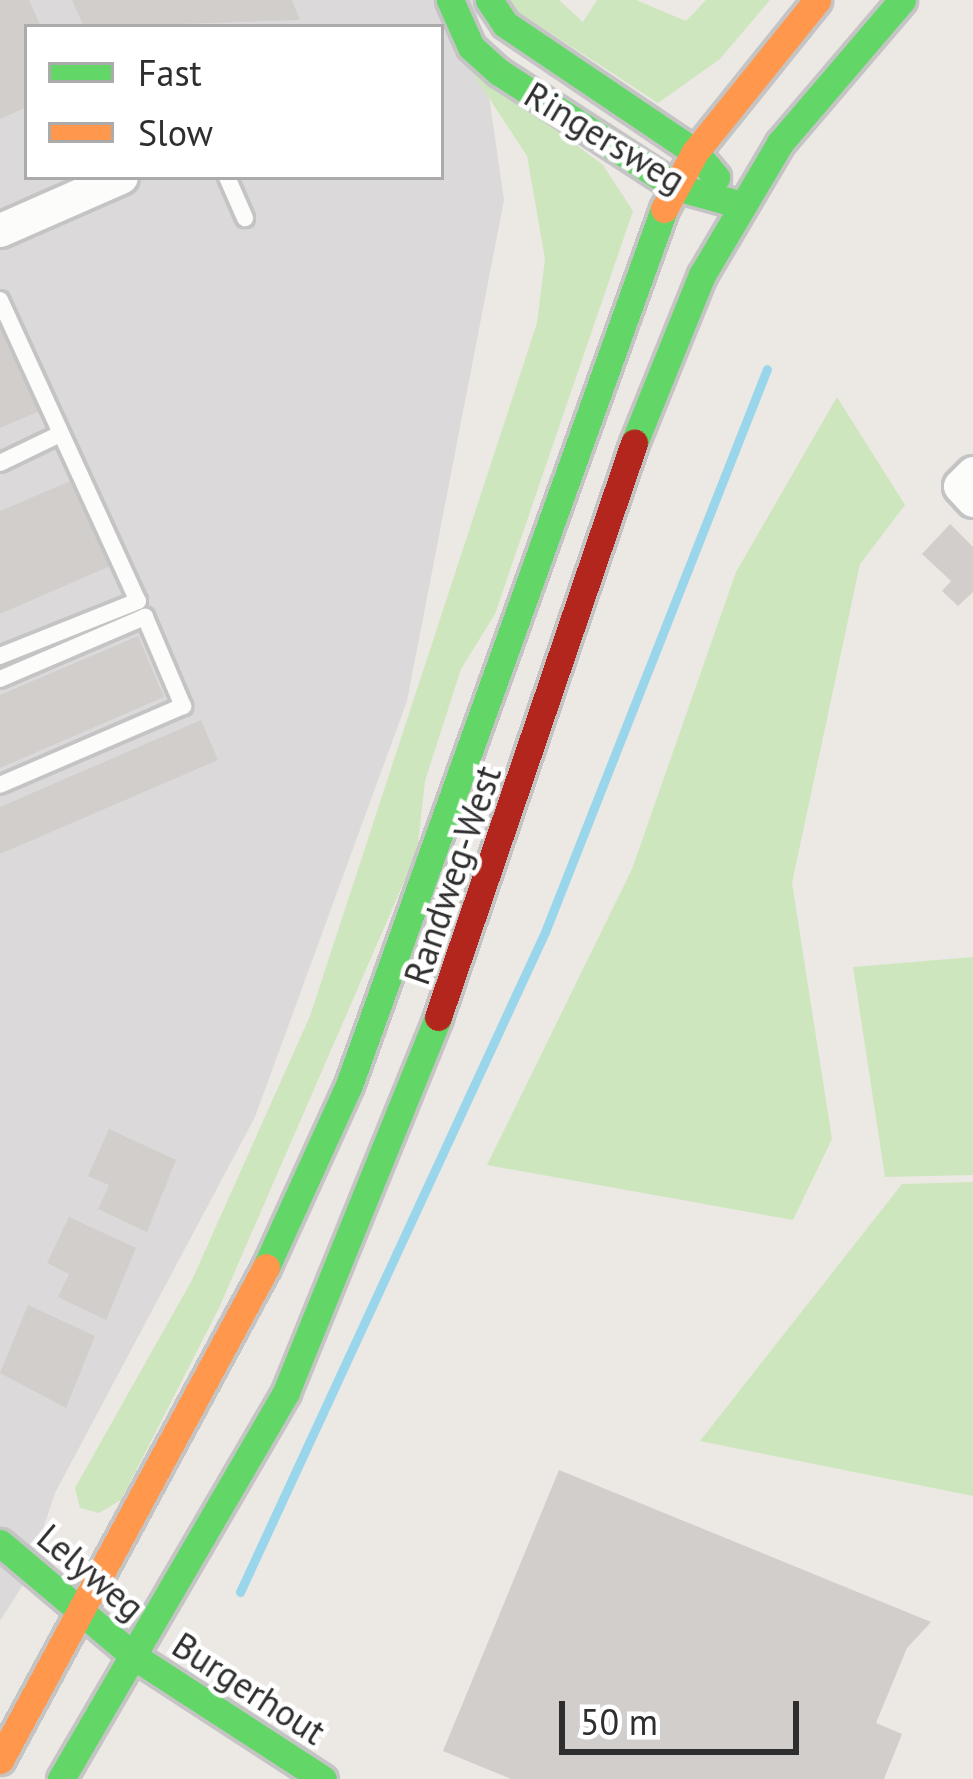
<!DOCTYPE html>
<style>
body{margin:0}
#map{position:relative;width:973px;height:1779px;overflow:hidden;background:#ece8e4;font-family:"PT Sans",sans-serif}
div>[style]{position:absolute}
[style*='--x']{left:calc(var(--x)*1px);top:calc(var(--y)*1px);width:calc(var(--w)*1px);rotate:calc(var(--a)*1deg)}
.industrial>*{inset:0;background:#dcd9db}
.green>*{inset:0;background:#cee6be}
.stream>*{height:9px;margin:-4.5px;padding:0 4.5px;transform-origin:4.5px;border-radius:4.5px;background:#99d6ec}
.building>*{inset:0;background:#d1cecb}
.roads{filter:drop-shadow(3px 0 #c5c4c5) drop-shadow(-3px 0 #c5c4c5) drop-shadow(0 3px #c5c4c5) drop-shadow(0 -3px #c5c4c5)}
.lane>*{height:16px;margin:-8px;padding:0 8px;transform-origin:8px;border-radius:8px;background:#fcfcfb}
.street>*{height:33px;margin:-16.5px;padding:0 16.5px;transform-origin:16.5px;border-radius:16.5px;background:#fcfcfb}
.fast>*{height:27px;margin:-13.5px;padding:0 13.5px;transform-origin:13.5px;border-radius:13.5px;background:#63d668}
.slow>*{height:27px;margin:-13.5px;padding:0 13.5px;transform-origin:13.5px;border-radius:13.5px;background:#ff974d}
.jam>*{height:27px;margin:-13.5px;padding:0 13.5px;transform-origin:13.5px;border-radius:13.5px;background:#b3261e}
span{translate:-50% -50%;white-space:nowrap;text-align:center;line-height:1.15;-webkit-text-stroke:9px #fff;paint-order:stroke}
.street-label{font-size:36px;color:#2e2e2e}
.legend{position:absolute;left:24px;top:24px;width:420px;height:156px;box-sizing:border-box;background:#fff;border:3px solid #ababab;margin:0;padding:15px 21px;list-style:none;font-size:36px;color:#2e2e2e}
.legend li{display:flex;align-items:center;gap:24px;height:60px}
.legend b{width:60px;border:3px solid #ababab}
.scale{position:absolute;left:559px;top:1701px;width:240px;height:54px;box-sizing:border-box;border:6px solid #2e2e2e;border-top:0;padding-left:15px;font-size:36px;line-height:42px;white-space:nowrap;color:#2e2e2e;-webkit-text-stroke:9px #fff;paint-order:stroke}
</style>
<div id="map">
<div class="industrial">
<div style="clip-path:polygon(evenodd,0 0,475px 0,504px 200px,407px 701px,255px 1117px,55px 1493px,26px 1580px,0 1621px,0 0,27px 27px,441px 27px,441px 177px,27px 177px,27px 27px)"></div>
</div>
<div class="green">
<div style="clip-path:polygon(500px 0,559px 0,583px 22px,597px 0,636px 0,686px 21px,706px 0,770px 0,720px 59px,658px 103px)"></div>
<div style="clip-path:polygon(466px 63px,603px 165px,633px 211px,495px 614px,461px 669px,425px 781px,417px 852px,219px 1308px,121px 1500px,99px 1513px,80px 1508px,75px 1488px,192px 1280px,310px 1016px,537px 323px,545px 259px,527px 156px)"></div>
<div style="clip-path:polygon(837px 397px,905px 505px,860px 564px,792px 883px,832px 1139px,793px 1220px,487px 1165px,632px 869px,736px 572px)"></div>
<div style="clip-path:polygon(973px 957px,973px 1175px,885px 1177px,853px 967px)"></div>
<div style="clip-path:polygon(973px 1182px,973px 1496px,700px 1441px,902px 1184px)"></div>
</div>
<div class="stream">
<div style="--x:240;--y:1592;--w:727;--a:-65.2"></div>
<div style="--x:545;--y:932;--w:605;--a:-68.48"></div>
</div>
<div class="building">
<div style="clip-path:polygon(0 0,29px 0,41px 27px,27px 27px,27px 107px,0 119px)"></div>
<div style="clip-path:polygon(72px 0,292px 0,300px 20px,84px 27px)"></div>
<div style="clip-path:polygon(0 312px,42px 410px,0 428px)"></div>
<div style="clip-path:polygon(73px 480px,110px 566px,0 614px,0 511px)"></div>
<div style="clip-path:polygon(950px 524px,973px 547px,973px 592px,958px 606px,942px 591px,951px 581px,922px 554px)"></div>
<div style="clip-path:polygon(138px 636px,164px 697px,0 768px,0 695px)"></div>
<div style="clip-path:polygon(201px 720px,218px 760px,0 854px,0 807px)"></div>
<div style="clip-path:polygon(109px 1129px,176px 1160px,147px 1232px,98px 1209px,109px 1185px,88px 1176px)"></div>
<div style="clip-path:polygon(69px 1217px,136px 1248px,106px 1320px,58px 1297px,69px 1274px,47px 1263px)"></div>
<div style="clip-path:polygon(28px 1305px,95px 1336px,66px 1408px,0 1373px)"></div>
<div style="clip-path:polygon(559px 1470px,931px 1622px,907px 1648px,876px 1723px,902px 1734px,884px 1779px,511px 1779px,443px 1751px)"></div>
</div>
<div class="roads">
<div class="lane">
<div style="--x:227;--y:177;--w:45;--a:66.3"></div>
<div style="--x:0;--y:300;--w:331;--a:65.4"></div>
<div style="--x:138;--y:601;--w:149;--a:158.3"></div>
<div style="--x:0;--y:463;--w:67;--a:-25.8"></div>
<div style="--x:0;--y:679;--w:158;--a:-23.2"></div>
<div style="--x:145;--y:617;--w:97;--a:66.9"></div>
<div style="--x:183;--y:706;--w:199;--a:156.7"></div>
</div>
<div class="street">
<div style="--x:0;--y:230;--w:132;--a:-23.7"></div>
<div style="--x:973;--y:473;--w:18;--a:135"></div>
<div style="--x:960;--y:486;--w:19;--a:47"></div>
</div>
<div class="fast">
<div style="--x:450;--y:0;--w:51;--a:65.9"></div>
<div style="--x:471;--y:47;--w:38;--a:42"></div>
<div style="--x:499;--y:72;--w:211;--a:33"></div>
<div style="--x:676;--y:187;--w:64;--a:15.3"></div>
<div style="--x:489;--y:0;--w:29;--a:56"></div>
<div style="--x:505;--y:24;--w:229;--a:34"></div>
<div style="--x:695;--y:152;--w:33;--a:50"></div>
<div style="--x:634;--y:443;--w:181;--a:-68"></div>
<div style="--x:702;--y:275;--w:153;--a:-59.4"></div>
<div style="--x:780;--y:143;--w:188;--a:-49.5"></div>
<div style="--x:266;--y:1267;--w:200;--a:-65.5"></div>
<div style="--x:349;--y:1085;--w:931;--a:-70.22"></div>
<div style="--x:0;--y:1543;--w:177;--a:40.2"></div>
<div style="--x:135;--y:1657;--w:224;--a:33"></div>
<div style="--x:61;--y:1779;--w:448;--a:-59.8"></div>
<div style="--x:286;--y:1392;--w:405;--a:-67.9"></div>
</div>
<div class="slow">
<div style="--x:664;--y:209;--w:65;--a:-61.5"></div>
<div style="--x:695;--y:152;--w:195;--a:-51.2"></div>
<div style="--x:0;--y:1760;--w:560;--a:-61.65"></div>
</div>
<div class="jam">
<div style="--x:438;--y:1017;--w:607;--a:-71.15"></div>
</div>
</div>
<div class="street-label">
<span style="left:605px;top:137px;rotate:31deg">Ringersweg</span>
<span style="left:452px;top:875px;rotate:-71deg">Randweg-West</span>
<span style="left:91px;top:1572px;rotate:40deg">Lelyweg</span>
<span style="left:249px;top:1688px;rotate:33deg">Burgerhout</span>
</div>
<ul class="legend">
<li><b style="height:15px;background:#63d668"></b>Fast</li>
<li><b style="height:15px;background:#ff974d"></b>Slow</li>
</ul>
<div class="scale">50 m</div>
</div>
